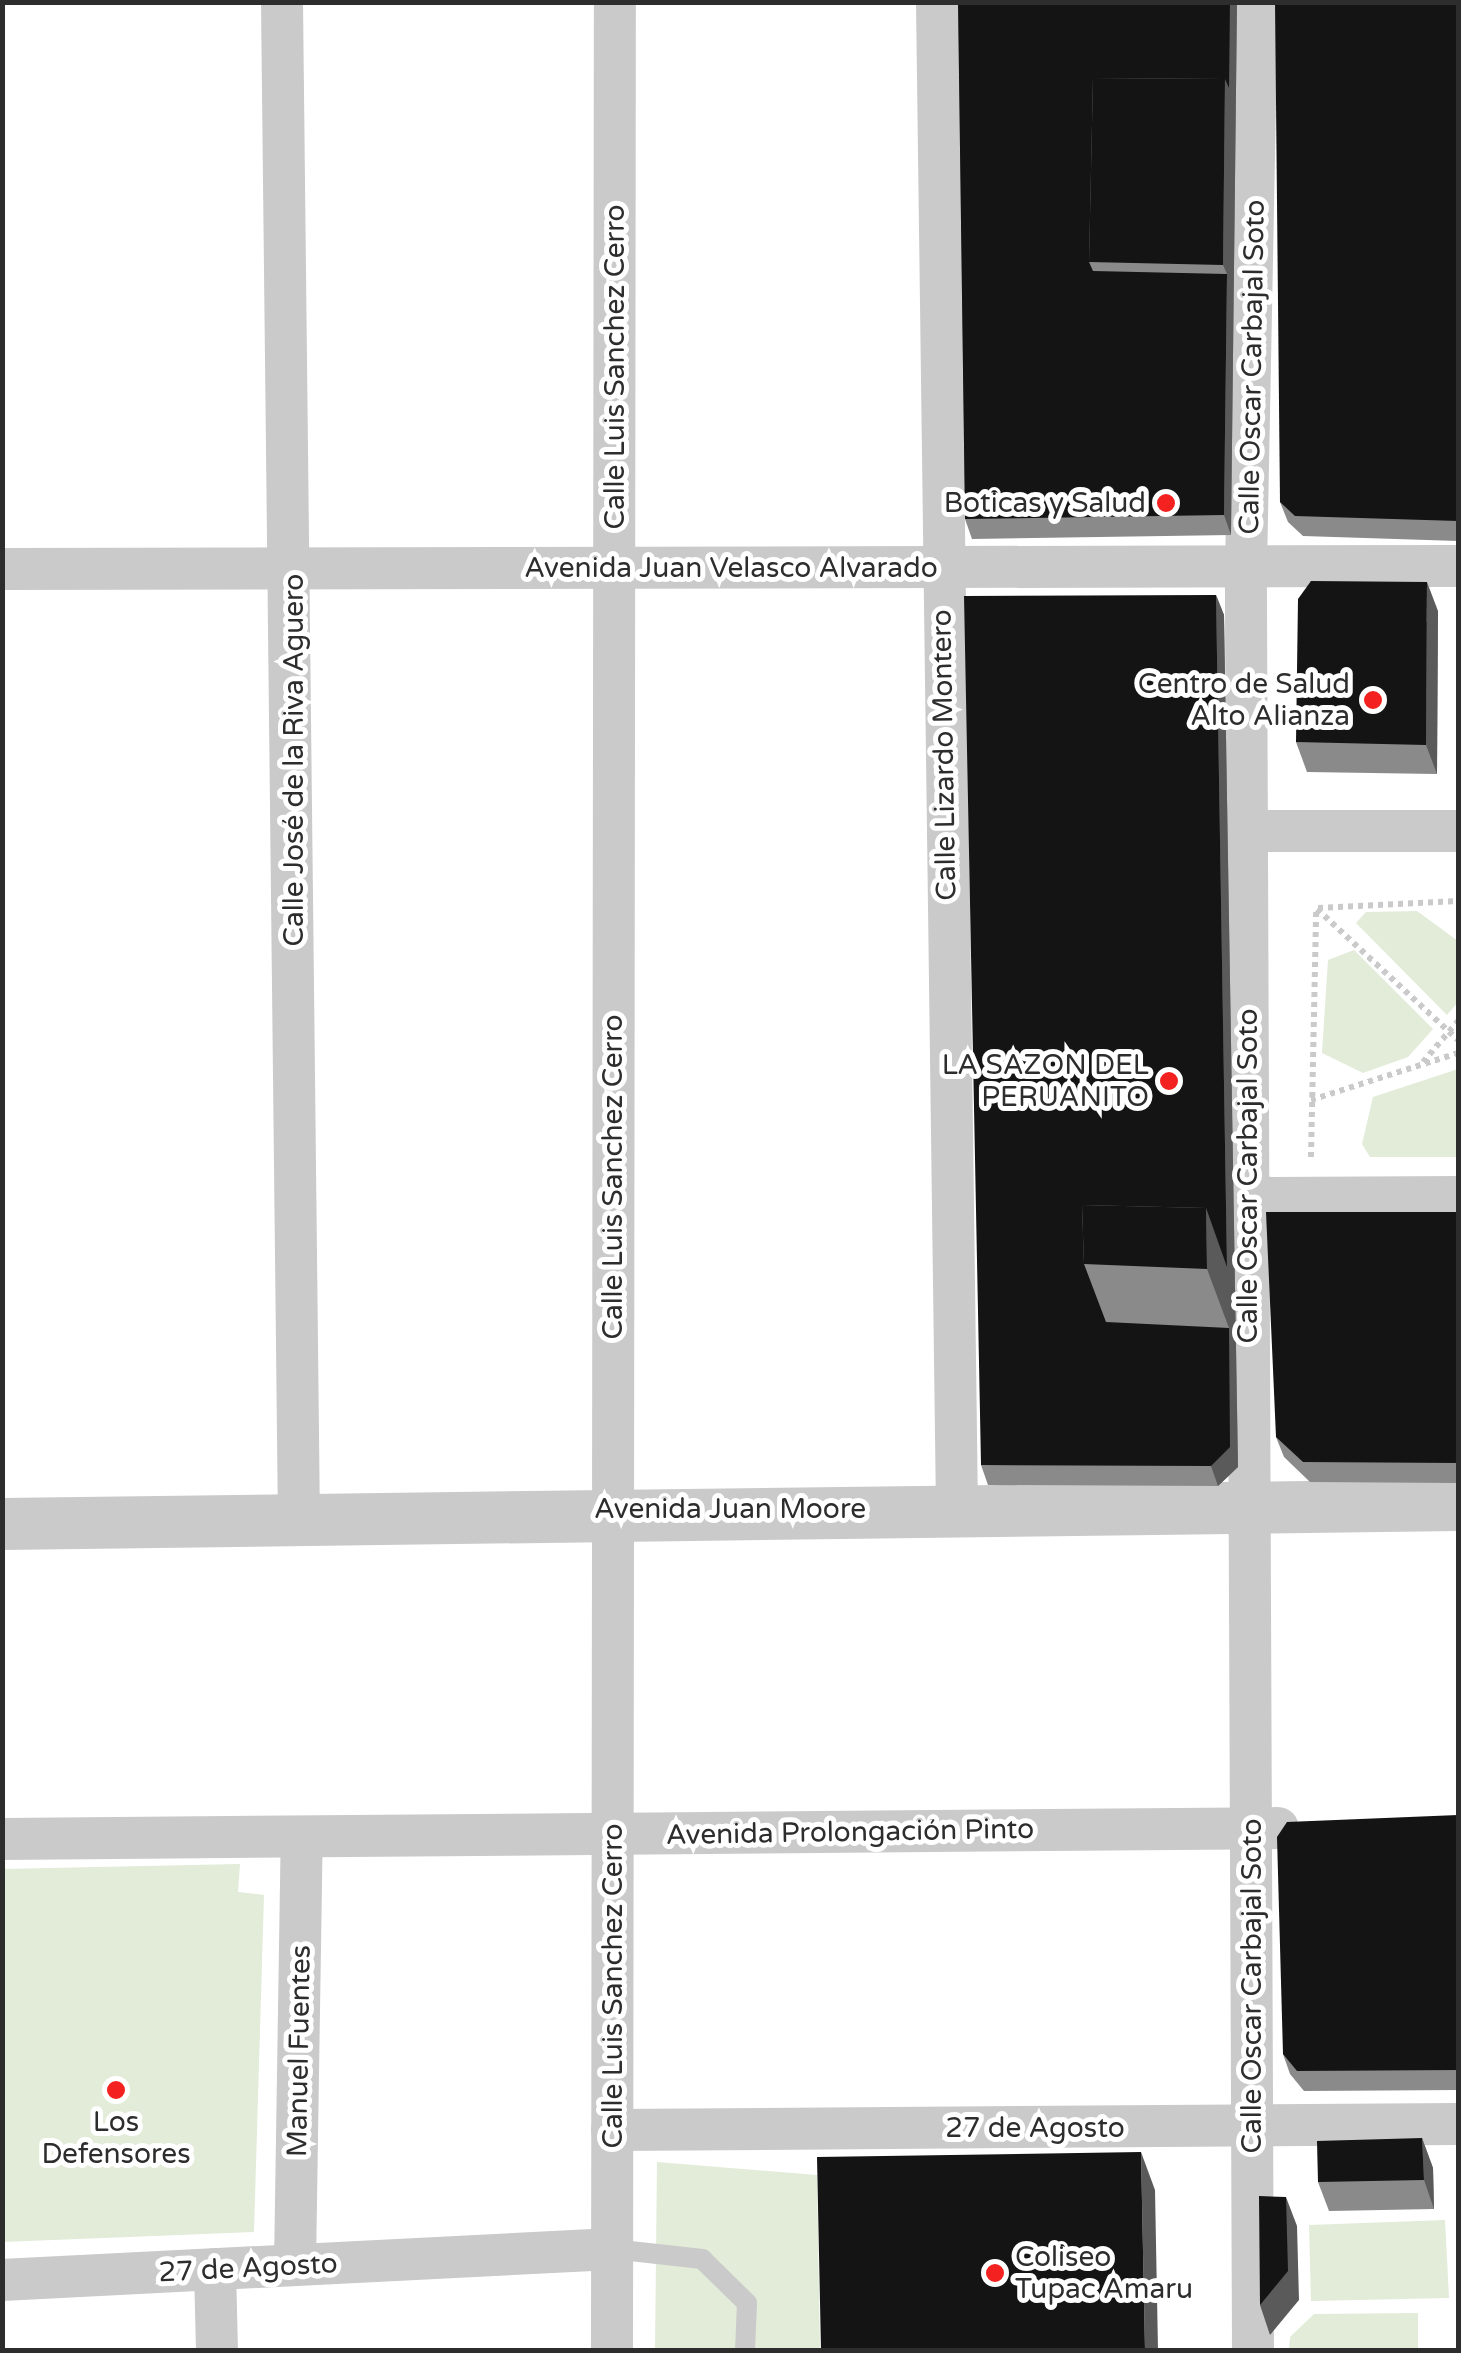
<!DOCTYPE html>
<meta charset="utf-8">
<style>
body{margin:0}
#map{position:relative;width:1461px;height:2353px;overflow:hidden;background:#fff;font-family:"Varela Round",sans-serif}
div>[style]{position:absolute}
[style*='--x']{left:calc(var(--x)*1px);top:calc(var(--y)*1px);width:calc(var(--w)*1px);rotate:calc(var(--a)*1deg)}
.green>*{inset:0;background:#e2ecd9}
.path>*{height:6px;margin-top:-3px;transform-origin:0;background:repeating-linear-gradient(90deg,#cacaca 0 5px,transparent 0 10px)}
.service>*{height:20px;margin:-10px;padding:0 10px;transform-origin:10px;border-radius:10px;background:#cacaca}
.minor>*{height:42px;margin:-21px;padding:0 21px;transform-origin:21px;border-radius:21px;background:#cacaca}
.tertiary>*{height:52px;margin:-26px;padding:0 26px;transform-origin:26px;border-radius:26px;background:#cacaca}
.wall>*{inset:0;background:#8a8a8a}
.shaded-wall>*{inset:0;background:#5a5a5a}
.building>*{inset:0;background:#141414}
.dots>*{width:28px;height:28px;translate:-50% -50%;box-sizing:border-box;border:5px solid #fff;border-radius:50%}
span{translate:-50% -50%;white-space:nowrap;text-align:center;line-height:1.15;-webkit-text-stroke:10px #fff;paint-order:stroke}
.street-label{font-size:28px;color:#2d2d2d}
.poi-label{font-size:28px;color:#2d2d2d}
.right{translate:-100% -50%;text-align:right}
.left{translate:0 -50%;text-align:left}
.frame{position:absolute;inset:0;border:5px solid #2d2d2d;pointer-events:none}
</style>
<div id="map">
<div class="green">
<div style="clip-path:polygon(1417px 911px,1458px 941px,1458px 1002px,1447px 1015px,1356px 923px,1366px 912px)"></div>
<div style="clip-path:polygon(1354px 950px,1433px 1029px,1408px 1057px,1363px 1073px,1322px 1053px,1328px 960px)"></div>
<div style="clip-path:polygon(1458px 1069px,1458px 1157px,1370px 1157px,1362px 1144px,1373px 1097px)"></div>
<div style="clip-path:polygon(240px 1864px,238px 1892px,264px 1895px,254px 2232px,3px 2242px,3px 1869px)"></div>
<div style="clip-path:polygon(657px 2162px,817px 2175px,820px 2350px,655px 2350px)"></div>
<div style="clip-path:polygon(1445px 2220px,1449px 2298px,1311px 2301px,1309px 2225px)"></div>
<div style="clip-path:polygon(1418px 2313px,1418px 2350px,1289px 2350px,1290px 2337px,1314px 2314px)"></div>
</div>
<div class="path">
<div style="--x:1318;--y:908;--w:140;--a:-2.9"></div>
<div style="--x:1317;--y:909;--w:192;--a:42.9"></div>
<div style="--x:1423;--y:1062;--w:54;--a:-49.5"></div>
<div style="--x:1311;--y:1100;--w:154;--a:-17.7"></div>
<div style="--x:1311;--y:1157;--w:249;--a:-88.8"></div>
</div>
<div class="service">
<div style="--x:612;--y:2249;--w:91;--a:6.3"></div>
<div style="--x:702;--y:2259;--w:63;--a:44.4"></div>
<div style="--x:747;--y:2303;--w:47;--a:92.4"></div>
</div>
<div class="minor">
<div style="--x:282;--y:2;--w:1515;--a:89.36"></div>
<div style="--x:937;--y:2;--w:1506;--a:89.24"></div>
<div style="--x:2;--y:569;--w:1456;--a:-0.12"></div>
<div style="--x:1247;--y:831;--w:211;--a:0"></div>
<div style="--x:1248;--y:1198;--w:210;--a:-0.3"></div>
<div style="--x:2;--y:1839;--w:1276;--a:-0.49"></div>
<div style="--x:612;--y:2130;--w:846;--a:-0.41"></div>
<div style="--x:295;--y:2265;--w:428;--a:-89.1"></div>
<div style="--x:215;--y:2269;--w:81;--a:88.6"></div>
<div style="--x:2;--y:2280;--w:611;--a:-2.91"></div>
<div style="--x:612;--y:2350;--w:2348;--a:-89.93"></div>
<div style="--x:1253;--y:2350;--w:1781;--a:-90.23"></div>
<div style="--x:1246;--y:569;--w:567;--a:-88.89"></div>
</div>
<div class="tertiary">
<div style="--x:2;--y:1524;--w:1456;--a:-0.75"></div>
</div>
<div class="wall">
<div style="clip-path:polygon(958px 2px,1237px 2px,1231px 535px,972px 539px,965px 519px)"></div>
<div style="clip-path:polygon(1458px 2px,1458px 541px,1303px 536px,1288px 522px,1280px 502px)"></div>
<div style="clip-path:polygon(1216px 595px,1224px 615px,1238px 1467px,1218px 1486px,988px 1485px,981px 1465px)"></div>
<div style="clip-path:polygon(1438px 611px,1437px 774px,1307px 772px,1296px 742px)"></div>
<div style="clip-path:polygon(1458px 1212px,1458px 1483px,1310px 1482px,1284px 1457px,1276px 1437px)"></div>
<div style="clip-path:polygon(1458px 1815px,1458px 2090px,1304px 2091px,1290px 2074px,1283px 2054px)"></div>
<div style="clip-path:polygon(1422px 2138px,1433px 2168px,1434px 2209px,1329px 2211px,1318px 2182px)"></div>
</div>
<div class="shaded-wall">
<div style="clip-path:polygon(1230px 2px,1237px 2px,1231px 535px,1224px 515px,1227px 274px,1223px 265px,1225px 79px)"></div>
<div style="clip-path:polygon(1427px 582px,1438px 611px,1437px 774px,1426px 745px)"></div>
<div style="clip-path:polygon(1216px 595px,1224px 615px,1235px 1287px,1227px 1267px)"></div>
<div style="clip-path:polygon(1206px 1208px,1235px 1287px,1238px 1467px,1218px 1486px,1211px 1466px,1229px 1328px,1207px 1269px)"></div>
<div style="clip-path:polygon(1422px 2138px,1433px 2168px,1434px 2209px,1424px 2180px)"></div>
<div style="clip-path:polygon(1141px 2152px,1155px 2190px,1158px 2350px,1145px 2350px)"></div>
<div style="clip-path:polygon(1286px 2197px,1297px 2226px,1299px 2300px,1270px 2335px,1260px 2305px)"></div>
</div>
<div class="building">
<div style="clip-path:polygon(958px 2px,1230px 2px,1229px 88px,1225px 79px,1093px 78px,1089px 262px,1093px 271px,1227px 274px,1224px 515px,965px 519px)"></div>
<div style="clip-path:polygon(1275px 2px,1458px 2px,1458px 521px,1295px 516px,1280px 502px)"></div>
<div style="clip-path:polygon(1093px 78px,1225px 79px,1223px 265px,1089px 262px)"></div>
<div style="clip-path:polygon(1311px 581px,1427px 582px,1426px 745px,1296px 742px,1298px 599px)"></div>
<div style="clip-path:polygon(1216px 595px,1227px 1267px,1206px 1208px,1082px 1205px,1084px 1264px,1106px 1322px,1229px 1328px,1230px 1447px,1211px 1466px,981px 1465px,964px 596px)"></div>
<div style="clip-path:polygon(1082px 1205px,1206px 1208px,1207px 1269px,1084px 1264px)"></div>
<div style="clip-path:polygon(1266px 1212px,1458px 1212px,1458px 1463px,1303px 1462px,1276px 1437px)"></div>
<div style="clip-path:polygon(1458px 1815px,1458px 2070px,1297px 2071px,1283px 2054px,1277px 1837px,1287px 1822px)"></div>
<div style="clip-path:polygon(1422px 2138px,1424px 2180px,1318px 2182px,1317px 2141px)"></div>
<div style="clip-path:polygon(1141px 2152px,1145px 2350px,821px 2350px,817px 2157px)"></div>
<div style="clip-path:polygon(1259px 2196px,1286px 2197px,1288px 2271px,1260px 2305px)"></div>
</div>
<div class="dots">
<div style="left:1166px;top:503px;background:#f32120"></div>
<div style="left:1373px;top:700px;background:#f32120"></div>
<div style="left:1169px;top:1081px;background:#f32120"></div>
<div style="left:116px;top:2090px;background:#f32120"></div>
<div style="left:995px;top:2273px;background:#f32120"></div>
</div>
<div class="street-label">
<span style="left:615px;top:367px;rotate:-90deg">Calle Luis Sanchez Cerro</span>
<span style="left:1252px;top:367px;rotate:-89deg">Calle Oscar Carbajal Soto</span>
<span style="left:731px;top:568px">Avenida Juan Velasco Alvarado</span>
<span style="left:944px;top:755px;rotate:-91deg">Calle Lizardo Montero</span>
<span style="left:294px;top:760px;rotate:-90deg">Calle José de la Riva Aguero</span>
<span style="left:1248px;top:1176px;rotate:-90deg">Calle Oscar Carbajal Soto</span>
<span style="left:613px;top:1177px;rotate:-90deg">Calle Luis Sanchez Cerro</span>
<span style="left:730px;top:1509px">Avenida Juan Moore</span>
<span style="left:850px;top:1832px;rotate:-1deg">Avenida Prolongación Pinto</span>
<span style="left:613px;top:1986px;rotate:-90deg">Calle Luis Sanchez Cerro</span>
<span style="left:1252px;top:1986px;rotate:-90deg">Calle Oscar Carbajal Soto</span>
<span style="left:299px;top:2051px;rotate:-89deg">Manuel Fuentes</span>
<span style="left:1035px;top:2128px">27 de Agosto</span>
<span style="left:248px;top:2268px;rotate:-3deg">27 de Agosto</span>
</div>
<div class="poi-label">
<span class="right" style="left:1146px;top:503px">Boticas y Salud</span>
<span class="right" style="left:1350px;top:700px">Centro de Salud<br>Alto Alianza</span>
<span class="right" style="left:1149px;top:1081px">LA SAZON DEL<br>PERUANITO</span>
<span style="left:116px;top:2138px">Los<br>Defensores</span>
<span class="left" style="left:1015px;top:2273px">Coliseo<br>Tupac Amaru</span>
</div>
<div class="frame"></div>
</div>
